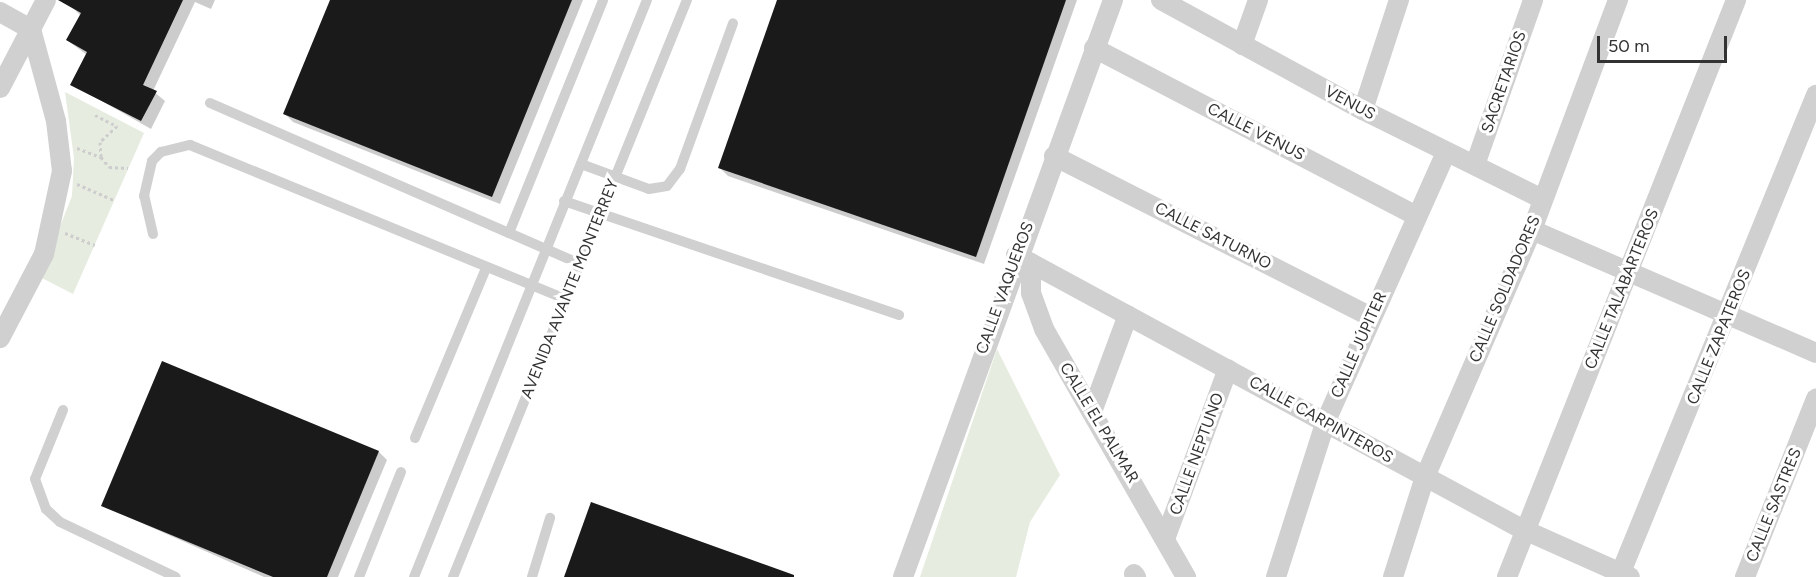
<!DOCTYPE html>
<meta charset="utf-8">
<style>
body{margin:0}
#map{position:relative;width:1816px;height:577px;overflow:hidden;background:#fff;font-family:Figtree,sans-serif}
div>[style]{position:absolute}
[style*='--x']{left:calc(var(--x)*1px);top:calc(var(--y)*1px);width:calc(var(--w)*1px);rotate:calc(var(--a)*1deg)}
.green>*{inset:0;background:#e6ecdf}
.shadow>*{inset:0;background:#0003}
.building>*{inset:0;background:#1a1a1a}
.path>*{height:3px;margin-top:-1.5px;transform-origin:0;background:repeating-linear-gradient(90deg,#cdcdcd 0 3px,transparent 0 6px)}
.service>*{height:10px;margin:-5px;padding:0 5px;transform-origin:5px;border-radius:5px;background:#d0d0d0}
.minor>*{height:20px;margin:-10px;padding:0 10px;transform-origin:10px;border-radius:10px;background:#d0d0d0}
span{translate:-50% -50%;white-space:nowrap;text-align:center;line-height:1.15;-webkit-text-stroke:6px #fff;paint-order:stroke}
.street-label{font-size:16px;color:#333}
.scale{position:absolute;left:1597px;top:36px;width:130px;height:27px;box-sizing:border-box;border:3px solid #333;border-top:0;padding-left:8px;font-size:18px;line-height:21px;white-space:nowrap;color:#333;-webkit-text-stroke:4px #fff;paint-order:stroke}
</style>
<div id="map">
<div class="green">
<div style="clip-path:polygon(65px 92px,144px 133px,73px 294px,40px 277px,72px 196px,74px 158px)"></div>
<div style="clip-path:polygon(997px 349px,1060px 475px,1030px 522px,1016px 577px,920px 577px)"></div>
</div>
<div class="shadow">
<div style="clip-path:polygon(75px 0,215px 0,211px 9px,195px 2px,153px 91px,165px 101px,151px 129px,72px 84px,87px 55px,67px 40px,81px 16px,71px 6px)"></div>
<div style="clip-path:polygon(331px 0,583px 0,500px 204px,293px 122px,285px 114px)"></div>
<div style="clip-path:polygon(779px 0,1077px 0,984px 264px,728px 176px,720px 168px)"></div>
<div style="clip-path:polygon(379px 452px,387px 460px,338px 577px,264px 577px,103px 506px)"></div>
</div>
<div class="building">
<div style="clip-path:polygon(58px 0,183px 0,143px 85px,157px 91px,141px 121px,70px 85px,87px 52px,66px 40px,81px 13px)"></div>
<div style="clip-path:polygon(330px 0,572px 0,492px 197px,283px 114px)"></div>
<div style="clip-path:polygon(777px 0,1066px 0,976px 257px,718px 168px)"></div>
<div style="clip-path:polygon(162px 361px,379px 451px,327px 577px,273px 577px,101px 506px)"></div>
<div style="clip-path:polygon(591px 502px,794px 575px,794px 577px,564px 577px)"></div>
</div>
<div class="path">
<div style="--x:95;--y:115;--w:25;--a:27"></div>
<div style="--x:117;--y:126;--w:23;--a:137"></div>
<div style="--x:100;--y:142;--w:15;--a:86"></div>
<div style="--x:101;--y:157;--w:13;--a:51"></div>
<div style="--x:109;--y:167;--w:19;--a:3"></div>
<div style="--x:77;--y:148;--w:26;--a:21"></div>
<div style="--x:77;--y:184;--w:40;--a:23.4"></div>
<div style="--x:65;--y:233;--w:32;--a:22"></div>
</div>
<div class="service">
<div style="--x:210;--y:103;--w:404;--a:23.5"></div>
<div style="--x:581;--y:164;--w:72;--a:20.2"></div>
<div style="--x:649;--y:189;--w:18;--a:-9"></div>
<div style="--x:667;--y:186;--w:21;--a:-53"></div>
<div style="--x:680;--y:169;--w:155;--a:-70"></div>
<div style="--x:564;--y:201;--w:354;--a:18.8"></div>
<div style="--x:509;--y:233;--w:251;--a:-68"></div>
<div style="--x:153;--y:234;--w:39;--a:-103"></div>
<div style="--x:144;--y:196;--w:36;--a:-77"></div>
<div style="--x:152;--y:161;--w:13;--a:-45"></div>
<div style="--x:161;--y:152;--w:30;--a:-14"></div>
<div style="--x:190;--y:145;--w:406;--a:22.3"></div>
<div style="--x:63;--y:410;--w:74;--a:112.1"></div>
<div style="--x:35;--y:479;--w:32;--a:70"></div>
<div style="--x:46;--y:509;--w:19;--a:43"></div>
<div style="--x:60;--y:522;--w:128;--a:25.4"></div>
<div style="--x:415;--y:438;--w:184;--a:-67.3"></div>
<div style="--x:359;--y:577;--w:113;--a:-68.2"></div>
<div style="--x:414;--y:577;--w:622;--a:-68.01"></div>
<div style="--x:453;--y:577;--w:623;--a:-67.93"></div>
<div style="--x:532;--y:577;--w:62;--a:-73"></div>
</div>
<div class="minor">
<div style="--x:1161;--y:0;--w:230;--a:28.6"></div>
<div style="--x:1363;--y:110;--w:200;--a:26.4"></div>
<div style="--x:0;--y:12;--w:35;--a:29"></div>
<div style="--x:31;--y:29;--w:95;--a:74.8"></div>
<div style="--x:56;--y:121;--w:50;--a:83.2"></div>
<div style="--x:62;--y:171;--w:85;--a:102.2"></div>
<div style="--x:44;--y:254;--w:95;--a:117.6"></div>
<div style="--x:1242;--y:45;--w:48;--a:-70.4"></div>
<div style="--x:1094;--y:48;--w:364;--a:27.5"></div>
<div style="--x:0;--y:88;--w:99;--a:-62.4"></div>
<div style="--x:1363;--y:110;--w:116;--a:-71.9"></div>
<div style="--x:1054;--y:156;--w:356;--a:26.9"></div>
<div style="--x:1475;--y:165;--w:175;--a:-70.6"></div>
<div style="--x:1532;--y:230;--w:309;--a:23.4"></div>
<div style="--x:1016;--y:255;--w:575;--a:28.44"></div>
<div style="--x:1522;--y:529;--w:118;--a:24"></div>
<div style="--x:1031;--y:263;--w:30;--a:90"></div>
<div style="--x:1031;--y:293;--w:38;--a:70"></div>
<div style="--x:1044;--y:329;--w:286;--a:60.2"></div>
<div style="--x:1093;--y:409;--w:100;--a:-69.6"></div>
<div style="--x:1165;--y:539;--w:181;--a:-69.7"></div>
<div style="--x:1134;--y:574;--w:4;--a:56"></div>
<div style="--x:903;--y:577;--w:614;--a:-70"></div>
<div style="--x:1276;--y:577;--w:162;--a:-72.3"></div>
<div style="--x:1325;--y:423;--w:297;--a:-65.9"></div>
<div style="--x:1393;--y:577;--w:105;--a:-72.3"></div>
<div style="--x:1425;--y:477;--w:269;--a:-66.6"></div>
<div style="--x:1532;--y:230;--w:246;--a:-69.5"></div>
<div style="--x:1507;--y:577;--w:621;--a:-68.35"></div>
<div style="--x:1619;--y:577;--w:521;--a:-67.77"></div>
<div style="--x:1745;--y:577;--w:192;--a:-68.3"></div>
</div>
<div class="street-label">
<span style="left:1504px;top:82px;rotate:-71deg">SACRETARIOS</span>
<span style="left:1350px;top:103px;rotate:28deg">VENUS</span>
<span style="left:1256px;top:132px;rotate:27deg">CALLE VENUS</span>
<span style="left:1213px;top:236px;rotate:27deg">CALLE SATURNO</span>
<span style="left:1005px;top:288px;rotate:-70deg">CALLE VAQUEROS</span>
<span style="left:570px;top:289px;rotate:-68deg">AVENIDA AVANTE MONTERREY</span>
<span style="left:1505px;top:289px;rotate:-67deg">CALLE SOLDADORES</span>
<span style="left:1622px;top:289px;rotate:-68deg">CALLE TALABARTEROS</span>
<span style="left:1719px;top:337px;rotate:-68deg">CALLE ZAPATEROS</span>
<span style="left:1359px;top:345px;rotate:-66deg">CALLE JÚPITER</span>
<span style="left:1321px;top:420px;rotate:29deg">CALLE CARPINTEROS</span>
<span style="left:1099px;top:423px;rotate:59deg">CALLE EL PALMAR</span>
<span style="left:1197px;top:454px;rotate:-70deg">CALLE NEPTUNO</span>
<span style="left:1774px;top:505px;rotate:-68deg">CALLE SASTRES</span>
</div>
<div class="scale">50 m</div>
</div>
